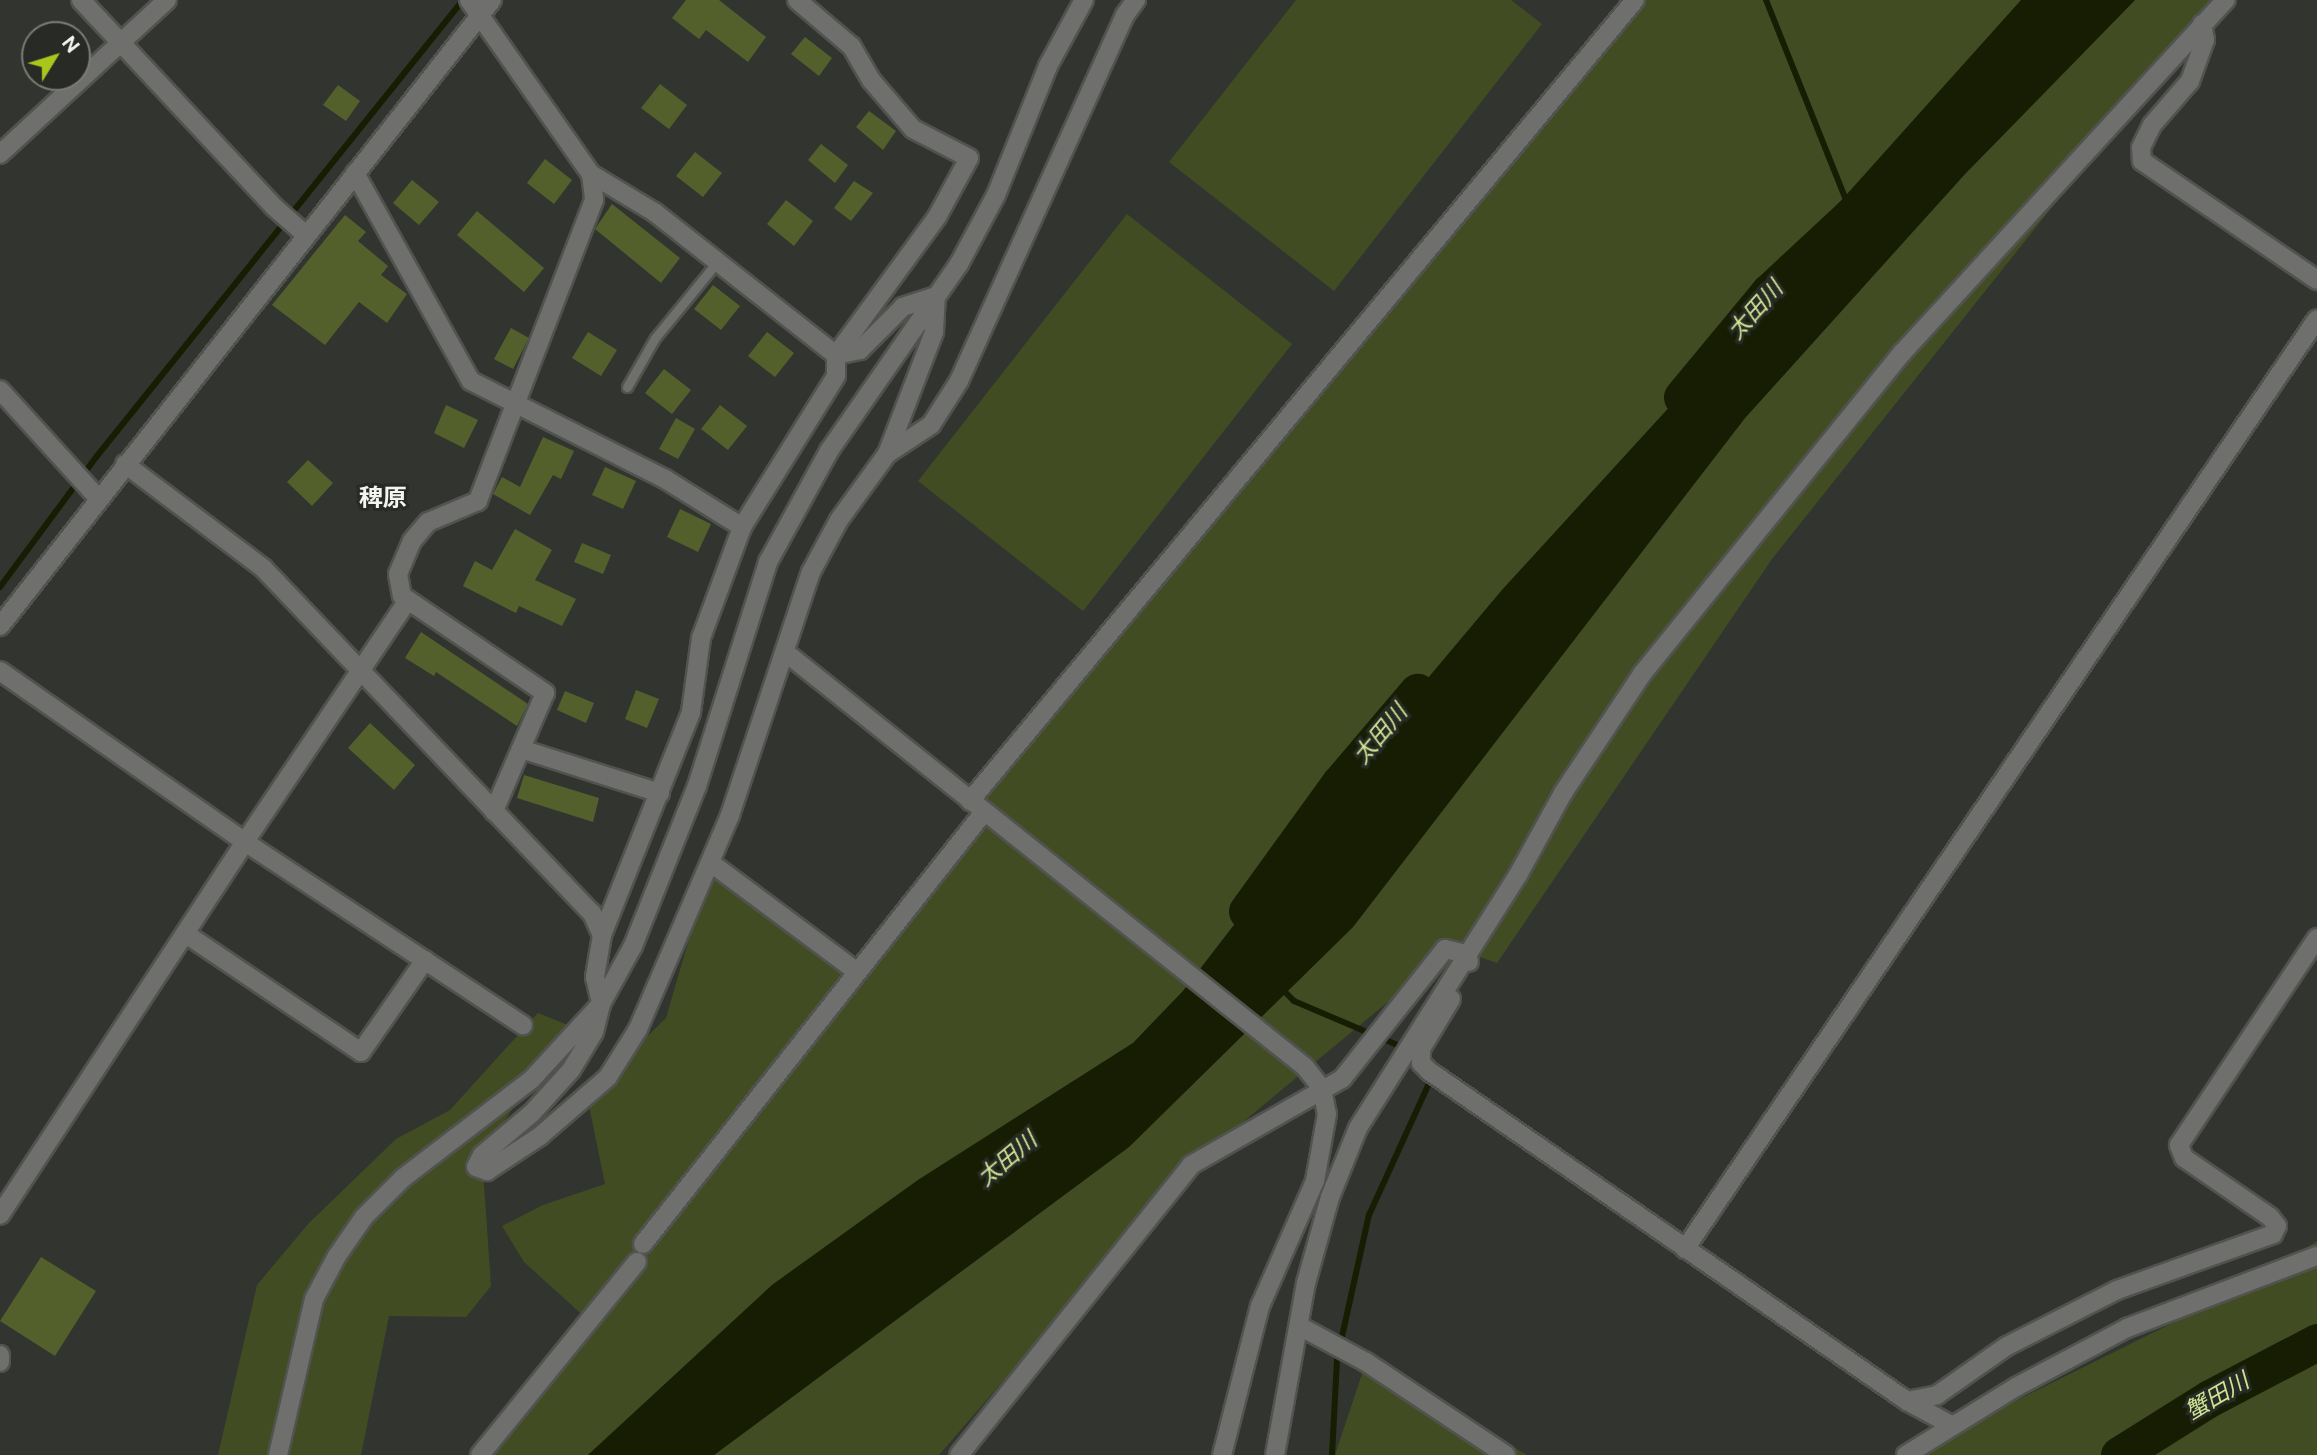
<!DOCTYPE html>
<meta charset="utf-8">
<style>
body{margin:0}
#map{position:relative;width:2317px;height:1455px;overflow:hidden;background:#32342f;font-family:"Public Sans","Noto Sans JP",sans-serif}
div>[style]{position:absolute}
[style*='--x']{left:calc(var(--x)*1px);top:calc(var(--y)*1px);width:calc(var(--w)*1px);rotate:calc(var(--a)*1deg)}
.green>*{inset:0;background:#424c23}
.water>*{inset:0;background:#171d03}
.stream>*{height:6px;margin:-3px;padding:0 3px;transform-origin:3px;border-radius:3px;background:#171d03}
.river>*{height:37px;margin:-18.5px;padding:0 18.5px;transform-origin:18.5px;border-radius:18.5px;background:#171d03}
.building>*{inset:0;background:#54602c}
.roads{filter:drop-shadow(2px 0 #51534e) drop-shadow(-2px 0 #51534e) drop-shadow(0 2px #51534e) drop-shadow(0 -2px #51534e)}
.service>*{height:9px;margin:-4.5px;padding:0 4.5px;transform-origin:4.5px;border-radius:4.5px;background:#6f706e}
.minor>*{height:18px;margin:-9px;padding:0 9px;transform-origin:9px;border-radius:9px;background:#6f706e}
.tertiary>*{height:18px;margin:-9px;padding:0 9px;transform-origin:9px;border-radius:9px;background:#6f706e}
span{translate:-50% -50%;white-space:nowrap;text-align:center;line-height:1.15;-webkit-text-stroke:6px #282a25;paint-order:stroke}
.water-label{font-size:23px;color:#d0e594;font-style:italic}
.quarter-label{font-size:24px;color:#f4f4f2;font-weight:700}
.north{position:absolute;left:21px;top:21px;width:70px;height:70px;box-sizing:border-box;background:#282a25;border:2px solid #7a7b77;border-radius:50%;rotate:52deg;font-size:19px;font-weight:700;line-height:28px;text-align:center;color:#f4f4f2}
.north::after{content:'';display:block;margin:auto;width:24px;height:32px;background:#a8c71c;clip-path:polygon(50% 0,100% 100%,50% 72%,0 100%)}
</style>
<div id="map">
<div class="green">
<div style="clip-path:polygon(1296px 0,1511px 0,1542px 24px,1334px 291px,1169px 162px)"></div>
<div style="clip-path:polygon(1630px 0,2054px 0,1805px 259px,1502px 590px,1386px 728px,1183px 991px,1133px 1043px,918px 1180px,772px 1285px,588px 1455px,483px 1455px,587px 1319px,524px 1262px,502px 1226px,543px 1205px,605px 1184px,587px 1096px,666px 1018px,711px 863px,854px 969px,1136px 601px)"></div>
<div style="clip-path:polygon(2135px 0,2226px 0,2169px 60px,1772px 559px,1497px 963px,1453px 948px,1191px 1165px,939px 1455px,714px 1455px,1129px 1147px,1353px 927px,1745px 418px,1965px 174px)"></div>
<div style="clip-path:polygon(1127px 214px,1292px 344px,1083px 611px,918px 481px)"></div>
<div style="clip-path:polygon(538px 1013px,578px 1029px,532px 1079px,482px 1155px,491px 1286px,466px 1317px,389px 1316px,361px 1455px,218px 1455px,257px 1285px,308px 1224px,396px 1139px,450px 1110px)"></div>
<div style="clip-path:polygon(2317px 1241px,2317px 1455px,1907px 1455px,2257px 1281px)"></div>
<div style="clip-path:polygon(1366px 1362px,1527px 1455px,1335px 1455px)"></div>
</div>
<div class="water">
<div style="clip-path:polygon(2054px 0,2135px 0,1965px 174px,1745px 418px,1353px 927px,1129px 1147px,714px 1455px,588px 1455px,772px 1285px,918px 1180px,1133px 1043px,1183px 991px,1386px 728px,1502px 590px,1805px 259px)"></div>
</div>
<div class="stream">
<div style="--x:1766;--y:0;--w:232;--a:68.2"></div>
<div style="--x:0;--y:587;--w:163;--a:-53.5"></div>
<div style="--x:97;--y:456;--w:585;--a:-51.25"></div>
<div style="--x:1280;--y:987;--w:20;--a:45"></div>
<div style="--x:1294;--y:1001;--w:120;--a:23.1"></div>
<div style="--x:1424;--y:1057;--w:226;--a:34.7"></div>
<div style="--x:1332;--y:1455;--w:96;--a:-87"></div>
<div style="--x:1337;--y:1359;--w:148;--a:-77.5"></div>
<div style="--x:1369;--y:1215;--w:152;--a:-65.5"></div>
</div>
<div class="river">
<div style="--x:1682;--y:397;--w:136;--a:-50.4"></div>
<div style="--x:1769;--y:292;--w:113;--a:-42.9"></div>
<div style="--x:1852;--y:215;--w:289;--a:-48.1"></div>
<div style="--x:1247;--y:911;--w:157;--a:-54.1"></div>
<div style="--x:1339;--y:784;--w:121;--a:-49.7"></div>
<div style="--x:2119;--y:1455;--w:107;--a:-32.1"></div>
<div style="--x:2210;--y:1398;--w:121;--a:-27.6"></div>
</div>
<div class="building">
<div style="clip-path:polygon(686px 0,719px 0,766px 37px,748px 62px,706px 30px,699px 39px,672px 18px)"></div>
<div style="clip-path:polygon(805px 37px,832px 58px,819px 76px,791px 54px)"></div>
<div style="clip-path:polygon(660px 84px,687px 105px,669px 129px,641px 108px)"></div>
<div style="clip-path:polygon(338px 85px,360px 101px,346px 121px,323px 105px)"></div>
<div style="clip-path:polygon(869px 111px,896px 131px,883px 150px,856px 127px)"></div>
<div style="clip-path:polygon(821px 144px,848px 165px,835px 183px,808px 160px)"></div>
<div style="clip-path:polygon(695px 152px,722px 173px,703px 197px,676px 176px)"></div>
<div style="clip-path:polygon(545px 159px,572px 180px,554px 204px,527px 183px)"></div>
<div style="clip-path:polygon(412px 180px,439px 202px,419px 225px,393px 203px)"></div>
<div style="clip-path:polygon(854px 181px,873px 193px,851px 221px,834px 208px)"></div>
<div style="clip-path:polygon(786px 200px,813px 221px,794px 246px,767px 224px)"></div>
<div style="clip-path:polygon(612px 204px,680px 258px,661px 283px,595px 229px)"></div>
<div style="clip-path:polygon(477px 211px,544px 268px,524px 292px,457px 235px)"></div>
<div style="clip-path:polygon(345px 215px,366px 232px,358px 241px,388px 266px,381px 275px,407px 294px,387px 323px,359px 302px,325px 345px,272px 305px)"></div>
<div style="clip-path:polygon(713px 285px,740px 306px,721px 330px,694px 309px)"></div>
<div style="clip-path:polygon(511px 328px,529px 338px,513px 369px,494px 359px)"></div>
<div style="clip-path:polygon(588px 332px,617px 350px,601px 376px,572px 358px)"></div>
<div style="clip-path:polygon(767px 332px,794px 353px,775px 377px,748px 356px)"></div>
<div style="clip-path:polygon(664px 369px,691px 390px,672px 414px,645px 393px)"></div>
<div style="clip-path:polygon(446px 405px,478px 420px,464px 448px,434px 433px)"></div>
<div style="clip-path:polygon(720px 405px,747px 426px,728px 450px,701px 429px)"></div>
<div style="clip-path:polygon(676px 418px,695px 429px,678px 459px,659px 449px)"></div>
<div style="clip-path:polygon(543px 437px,574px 451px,561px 479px,553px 475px,530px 515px,493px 494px,502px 477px,520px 487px)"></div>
<div style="clip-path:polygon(308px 460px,333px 483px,312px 506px,287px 482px)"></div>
<div style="clip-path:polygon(605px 467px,636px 481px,623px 509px,592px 495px)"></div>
<div style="clip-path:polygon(680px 509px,711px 524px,698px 552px,667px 537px)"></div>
<div style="clip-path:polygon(515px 529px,552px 550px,535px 580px,576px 599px,562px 626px,519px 606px,516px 613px,463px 586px,475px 561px,492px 570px)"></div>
<div style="clip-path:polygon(582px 543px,611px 555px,603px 574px,574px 562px)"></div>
<div style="clip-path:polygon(421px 632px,528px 704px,517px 726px,436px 672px,434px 676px,405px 658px)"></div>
<div style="clip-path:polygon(636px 690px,659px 699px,647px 728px,625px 719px)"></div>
<div style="clip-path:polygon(565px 691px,594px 703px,586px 723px,557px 710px)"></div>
<div style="clip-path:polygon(370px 723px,415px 765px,394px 790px,348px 748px)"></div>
<div style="clip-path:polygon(524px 775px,599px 798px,593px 822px,517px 798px)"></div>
<div style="clip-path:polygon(41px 1257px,96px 1291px,55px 1356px,0 1321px)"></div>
</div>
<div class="roads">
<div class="service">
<div style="--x:627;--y:387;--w:56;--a:-60.3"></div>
<div style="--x:655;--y:338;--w:98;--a:-50.8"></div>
</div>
<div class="minor">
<div style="--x:81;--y:0;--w:283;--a:47"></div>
<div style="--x:274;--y:207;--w:43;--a:41.2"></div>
<div style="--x:469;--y:0;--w:213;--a:55"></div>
<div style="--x:591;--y:174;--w:26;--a:83"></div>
<div style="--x:594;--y:200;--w:323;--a:111.1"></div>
<div style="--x:478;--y:501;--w:54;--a:157.2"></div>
<div style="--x:428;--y:522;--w:25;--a:130"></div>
<div style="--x:412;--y:541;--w:36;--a:113"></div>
<div style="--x:398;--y:574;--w:22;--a:80"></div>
<div style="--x:402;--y:596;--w:173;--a:34.1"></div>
<div style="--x:545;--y:693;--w:129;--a:113.4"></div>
<div style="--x:2202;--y:24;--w:16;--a:79"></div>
<div style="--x:2205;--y:40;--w:44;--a:110.1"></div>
<div style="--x:2190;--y:81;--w:58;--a:130.8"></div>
<div style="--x:2152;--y:125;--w:25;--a:116"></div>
<div style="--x:2141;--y:148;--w:13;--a:86"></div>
<div style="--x:2142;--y:161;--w:212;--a:34.2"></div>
<div style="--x:0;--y:154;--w:227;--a:-42.7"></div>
<div style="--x:355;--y:173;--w:238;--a:60.9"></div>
<div style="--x:471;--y:381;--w:217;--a:26.8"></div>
<div style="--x:665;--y:479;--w:91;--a:31.9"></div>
<div style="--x:0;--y:390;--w:146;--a:47.8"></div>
<div style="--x:887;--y:454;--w:53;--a:-33.4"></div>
<div style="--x:931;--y:425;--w:52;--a:-57.5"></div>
<div style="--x:959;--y:381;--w:402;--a:-65.6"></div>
<div style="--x:1125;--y:15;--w:19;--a:-54"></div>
<div style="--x:125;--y:464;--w:173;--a:37"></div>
<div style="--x:263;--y:568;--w:477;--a:46.4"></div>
<div style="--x:592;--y:913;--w:24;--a:66"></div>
<div style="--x:602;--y:935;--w:43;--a:99.5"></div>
<div style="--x:595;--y:977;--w:28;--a:77"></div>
<div style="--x:601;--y:1004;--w:29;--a:104"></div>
<div style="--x:594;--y:1032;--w:44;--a:121.2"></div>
<div style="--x:571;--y:1070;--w:58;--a:132.2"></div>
<div style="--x:532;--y:1113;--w:65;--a:140"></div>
<div style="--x:482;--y:1155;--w:13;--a:117"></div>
<div style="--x:476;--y:1167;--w:12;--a:20"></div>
<div style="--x:487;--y:1171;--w:64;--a:-33.4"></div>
<div style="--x:540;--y:1136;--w:90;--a:-40.9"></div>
<div style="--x:608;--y:1077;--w:57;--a:-58"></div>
<div style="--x:638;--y:1029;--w:233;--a:-66.7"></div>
<div style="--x:730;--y:815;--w:256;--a:-71.6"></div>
<div style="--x:811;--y:572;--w:59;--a:-61.7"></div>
<div style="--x:839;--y:520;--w:82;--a:-54"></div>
<div style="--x:887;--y:454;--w:131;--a:-68.9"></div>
<div style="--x:934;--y:332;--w:36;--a:-87"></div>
<div style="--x:936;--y:296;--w:35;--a:162"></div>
<div style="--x:903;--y:307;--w:61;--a:135"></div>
<div style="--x:860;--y:350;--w:25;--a:168"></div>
<div style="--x:836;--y:355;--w:231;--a:-141.8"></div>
<div style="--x:654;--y:212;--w:74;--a:-148.9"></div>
<div style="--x:408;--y:600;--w:292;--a:124"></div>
<div style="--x:245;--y:842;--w:333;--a:33.4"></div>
<div style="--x:785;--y:652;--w:665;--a:38.59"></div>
<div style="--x:1305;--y:1067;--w:28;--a:52"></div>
<div style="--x:1322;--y:1089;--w:25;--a:79"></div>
<div style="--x:1327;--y:1114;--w:68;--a:100.2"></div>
<div style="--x:1315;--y:1181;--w:137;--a:113.7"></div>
<div style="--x:1260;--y:1306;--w:154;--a:104.3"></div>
<div style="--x:521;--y:749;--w:146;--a:17.6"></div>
<div style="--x:970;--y:801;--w:1041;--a:-50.3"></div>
<div style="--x:711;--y:863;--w:182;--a:36.7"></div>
<div style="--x:186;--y:934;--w:211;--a:34"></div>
<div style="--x:361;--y:1052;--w:112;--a:-55.2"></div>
<div style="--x:602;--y:935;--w:240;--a:-68.2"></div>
<div style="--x:691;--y:712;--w:75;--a:-82.3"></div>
<div style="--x:701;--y:638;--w:118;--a:-69.7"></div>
<div style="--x:742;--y:527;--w:178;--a:-58.1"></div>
<div style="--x:836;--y:376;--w:21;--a:-90"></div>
<div style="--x:836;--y:355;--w:171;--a:-53.8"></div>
<div style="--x:937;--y:217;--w:67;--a:-61.5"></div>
<div style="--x:969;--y:158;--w:63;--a:-152.6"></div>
<div style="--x:913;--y:129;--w:65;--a:-130.6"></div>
<div style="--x:871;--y:80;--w:39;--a:-120"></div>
<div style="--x:851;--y:46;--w:71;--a:-139.6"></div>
<div style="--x:1451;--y:999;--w:58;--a:121"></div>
<div style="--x:1421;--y:1049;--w:14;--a:90"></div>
<div style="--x:1421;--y:1063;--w:11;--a:45"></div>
<div style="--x:1429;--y:1071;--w:581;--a:34.62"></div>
<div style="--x:1907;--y:1401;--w:52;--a:28.5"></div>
<div style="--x:643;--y:1244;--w:550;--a:-51.71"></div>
<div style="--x:1685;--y:1249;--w:1124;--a:-55.8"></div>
<div style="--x:1301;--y:1327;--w:74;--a:28.3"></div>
<div style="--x:1366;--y:1362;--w:168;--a:33.6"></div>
<div style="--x:0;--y:1355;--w:7;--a:90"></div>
<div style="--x:1907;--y:1401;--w:31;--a:-11"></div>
<div style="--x:1937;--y:1395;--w:85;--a:-35"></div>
<div style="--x:2007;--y:1346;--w:123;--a:-27"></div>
<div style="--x:2117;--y:1290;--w:166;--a:-19.7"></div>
<div style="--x:2273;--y:1234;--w:9;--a:-63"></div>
<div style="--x:2277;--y:1226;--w:11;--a:-128"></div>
<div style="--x:2270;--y:1217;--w:104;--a:-145.5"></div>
<div style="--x:2184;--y:1158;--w:14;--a:-111"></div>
<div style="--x:2179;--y:1145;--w:249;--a:-56.3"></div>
<div style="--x:278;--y:1455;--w:160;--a:-77"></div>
<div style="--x:314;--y:1299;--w:49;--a:-61.9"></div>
<div style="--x:337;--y:1256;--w:47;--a:-55.3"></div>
<div style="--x:364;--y:1217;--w:55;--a:-45"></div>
<div style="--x:403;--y:1178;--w:163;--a:-37.5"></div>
<div style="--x:532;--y:1079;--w:102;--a:-47.4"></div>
<div style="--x:601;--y:1004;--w:66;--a:-61.1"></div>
<div style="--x:633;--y:946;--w:172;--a:-68.2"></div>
<div style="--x:697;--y:786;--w:235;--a:-72.4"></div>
<div style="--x:768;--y:562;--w:127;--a:-61.2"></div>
<div style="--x:829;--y:451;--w:228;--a:-55.2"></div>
<div style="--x:959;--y:264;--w:78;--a:-61.8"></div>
<div style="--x:996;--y:195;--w:139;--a:-68"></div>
<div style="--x:1048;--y:66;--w:75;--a:-61.4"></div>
<div style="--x:480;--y:1455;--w:249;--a:-50.9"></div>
<div style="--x:959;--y:1455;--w:371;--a:-51.3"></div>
<div style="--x:1191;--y:1165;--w:174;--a:-29.7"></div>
<div style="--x:1342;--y:1079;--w:166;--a:-51.6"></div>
<div style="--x:1445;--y:949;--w:23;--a:13"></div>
<div style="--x:1467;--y:954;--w:8;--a:76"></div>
<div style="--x:1275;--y:1455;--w:175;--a:-79.8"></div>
<div style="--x:1306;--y:1283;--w:89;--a:-74.4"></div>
<div style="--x:1330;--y:1197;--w:74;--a:-67.9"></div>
<div style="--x:1358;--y:1128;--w:299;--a:-57.7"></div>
<div style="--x:1518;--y:875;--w:94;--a:-61.2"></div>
<div style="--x:1563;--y:793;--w:143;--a:-56.4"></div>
<div style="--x:1642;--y:674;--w:414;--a:-51"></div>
<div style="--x:1903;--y:352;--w:478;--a:-47.5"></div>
<div style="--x:1906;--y:1455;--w:129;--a:-31.7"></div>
<div style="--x:2016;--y:1387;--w:126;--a:-28"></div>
<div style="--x:2127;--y:1328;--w:203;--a:-20.8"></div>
</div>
<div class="tertiary">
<div style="--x:0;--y:626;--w:796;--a:-51.83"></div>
<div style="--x:0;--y:671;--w:299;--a:34.9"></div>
<div style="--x:245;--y:842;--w:446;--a:123.3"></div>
</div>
</div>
<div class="water-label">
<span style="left:1755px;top:310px;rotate:-48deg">太田川</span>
<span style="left:1380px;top:734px;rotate:-50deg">太田川</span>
<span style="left:1007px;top:1159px;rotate:-40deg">太田川</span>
<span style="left:2217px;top:1396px;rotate:-30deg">蟹田川</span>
</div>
<div class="quarter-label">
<span style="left:383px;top:498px">稗原</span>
</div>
<div class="north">N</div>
</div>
